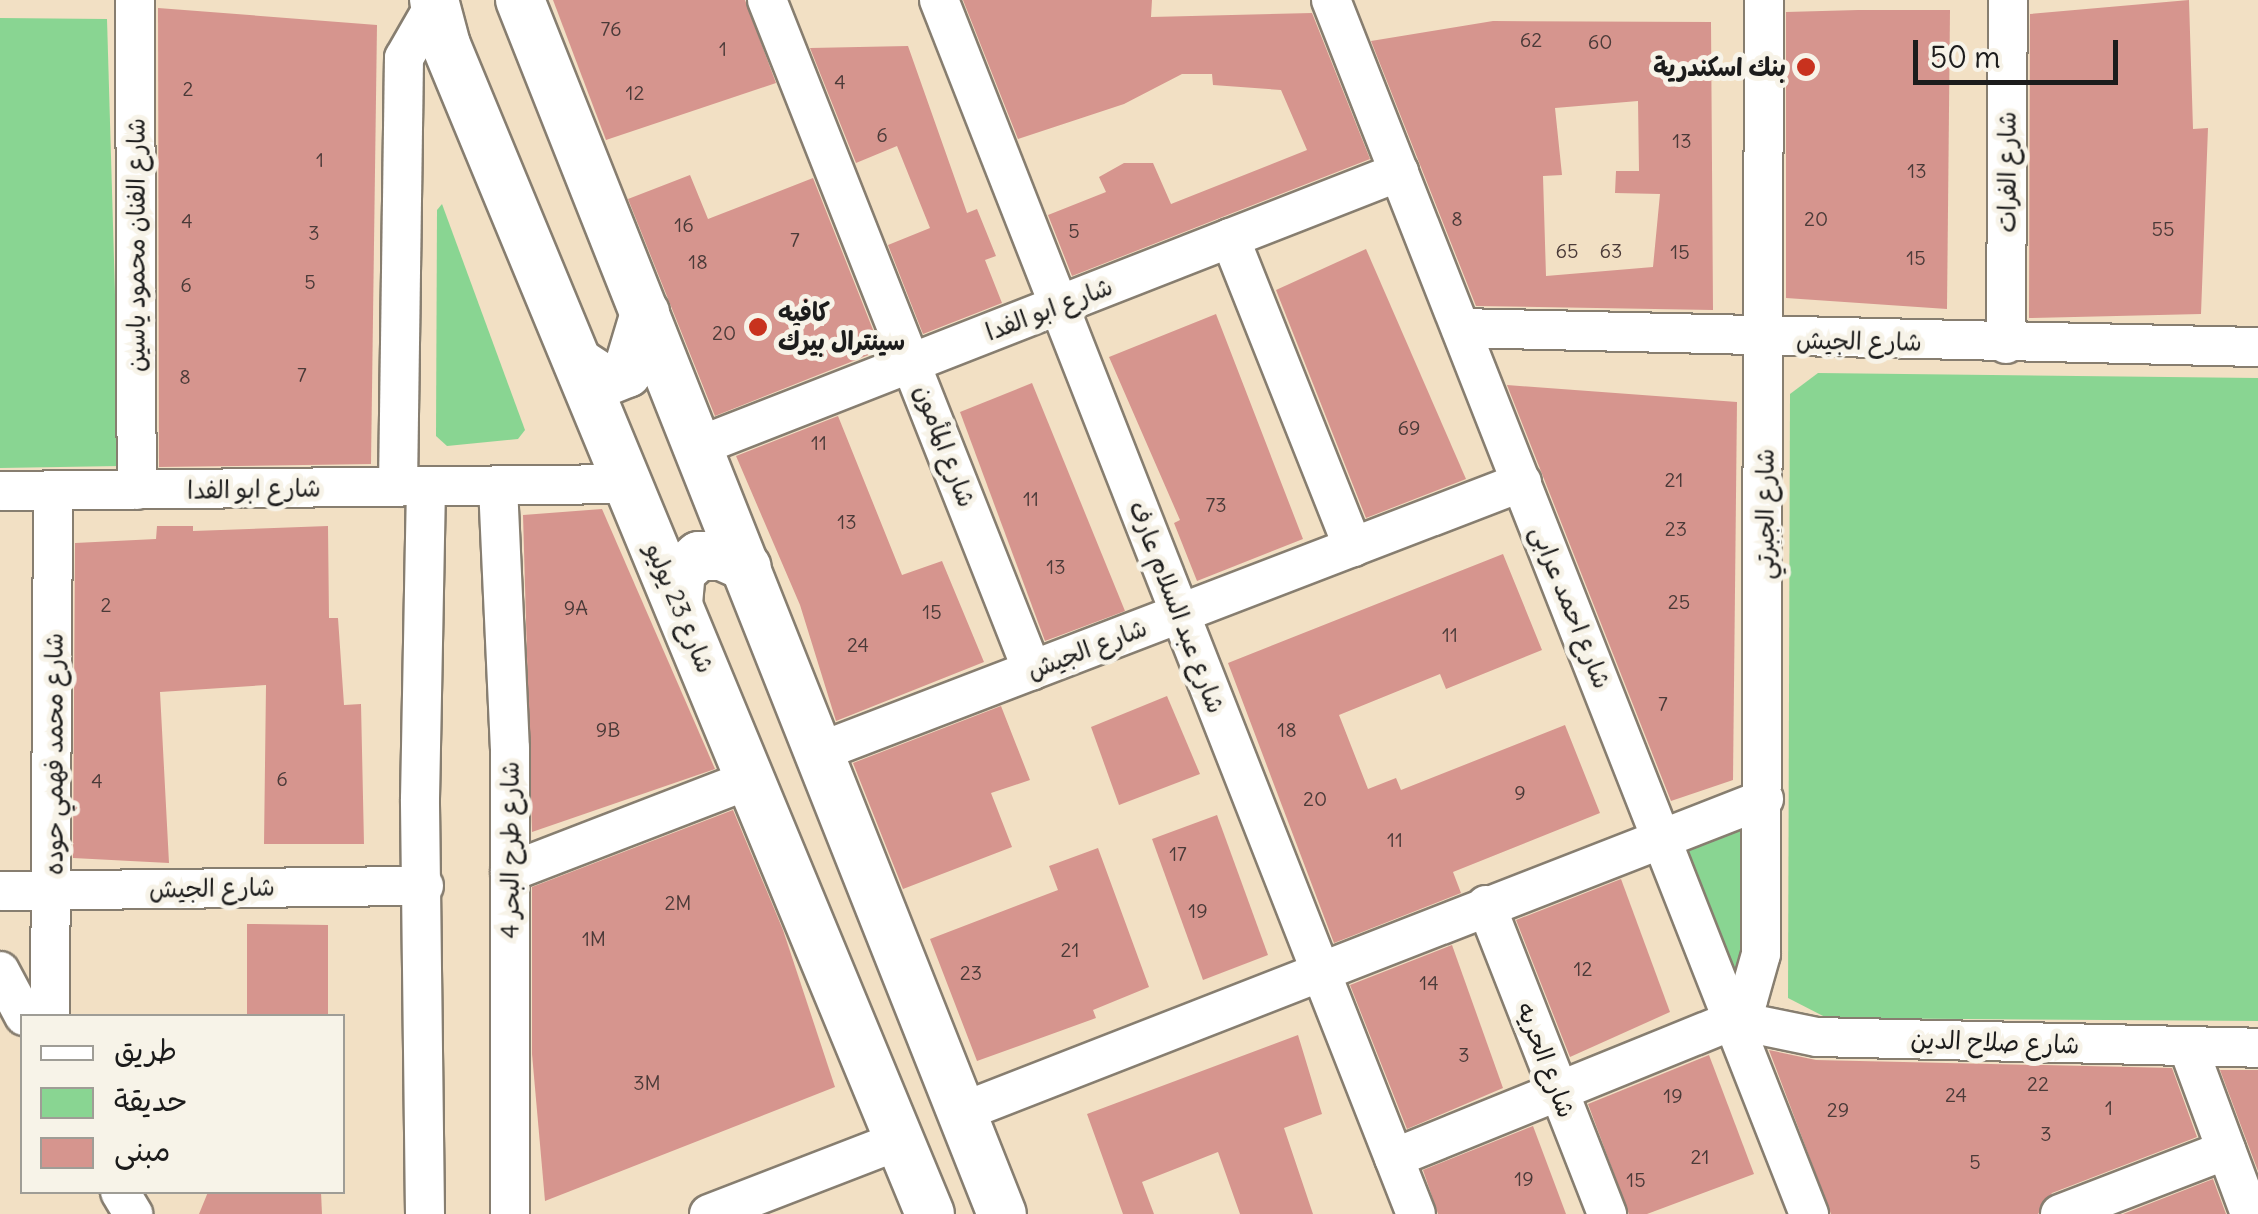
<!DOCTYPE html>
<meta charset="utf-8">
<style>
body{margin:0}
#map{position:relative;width:2258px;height:1214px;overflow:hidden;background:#f2e0c4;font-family:Delius,"Playpen Sans Arabic",sans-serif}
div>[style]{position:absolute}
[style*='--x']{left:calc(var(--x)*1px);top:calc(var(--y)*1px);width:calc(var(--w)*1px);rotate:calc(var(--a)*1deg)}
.green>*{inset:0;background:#89d592}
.building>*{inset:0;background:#d6958e}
.roads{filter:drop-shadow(2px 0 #877e70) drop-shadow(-2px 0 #877e70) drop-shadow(0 2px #877e70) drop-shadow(0 -2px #877e70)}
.minor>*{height:38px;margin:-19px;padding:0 19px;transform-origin:19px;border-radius:19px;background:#fff}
.major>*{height:48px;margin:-24px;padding:0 24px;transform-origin:24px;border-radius:24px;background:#fff}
.dots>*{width:28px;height:28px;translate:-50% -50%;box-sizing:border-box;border:5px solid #f7f3e8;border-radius:50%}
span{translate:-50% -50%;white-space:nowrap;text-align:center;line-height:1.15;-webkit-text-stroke:10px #f7f3e8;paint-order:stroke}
.number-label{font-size:20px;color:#4a3a38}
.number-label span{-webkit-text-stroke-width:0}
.poi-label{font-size:25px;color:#1c1c1c;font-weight:700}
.right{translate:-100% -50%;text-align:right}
.left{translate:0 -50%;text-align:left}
.street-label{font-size:25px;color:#1c1c1c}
.legend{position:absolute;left:20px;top:1014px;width:325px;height:180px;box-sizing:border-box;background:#f7f3e8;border:2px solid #9f9d96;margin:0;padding:12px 18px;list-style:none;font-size:30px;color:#1c1c1c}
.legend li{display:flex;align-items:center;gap:20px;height:50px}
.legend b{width:50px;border:2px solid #9f9d96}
.scale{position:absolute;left:1913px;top:40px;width:205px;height:45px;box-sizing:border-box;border:5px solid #1c1c1c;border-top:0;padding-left:12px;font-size:30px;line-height:35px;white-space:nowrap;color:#1c1c1c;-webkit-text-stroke:8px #f7f3e8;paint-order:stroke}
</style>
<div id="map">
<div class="green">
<div style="clip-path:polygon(0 18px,107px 19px,120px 466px,0 468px)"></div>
<div style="clip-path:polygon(442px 204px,525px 430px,518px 439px,447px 446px,436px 436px,437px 210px)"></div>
<div style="clip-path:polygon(1818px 373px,2258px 378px,2258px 1021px,1827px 1018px,1788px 998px,1790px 394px)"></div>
<div style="clip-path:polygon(1758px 810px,1752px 981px,1730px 991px,1673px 840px)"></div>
</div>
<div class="building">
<div style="clip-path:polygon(553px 0,745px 0,776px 83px,606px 140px)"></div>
<div style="clip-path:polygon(963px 0,1152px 0,1151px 17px,1312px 13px,1370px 159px,1072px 276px,1048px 215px,1106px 192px,1099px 177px,1124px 163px,1153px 163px,1171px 204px,1307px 150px,1281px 90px,1213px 85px,1212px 74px,1182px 74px,1124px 104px,1018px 139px)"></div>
<div style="clip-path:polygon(2189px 0,2193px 129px,2208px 128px,2201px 314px,2029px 318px,2030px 14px)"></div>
<div style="clip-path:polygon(158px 8px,377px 25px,371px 464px,159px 467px)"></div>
<div style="clip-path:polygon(1858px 10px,1950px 10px,1947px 309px,1786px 298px,1786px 12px)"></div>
<div style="clip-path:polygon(evenodd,1493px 21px,1711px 22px,1713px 310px,1476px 306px,1371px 41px,1493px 21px,1638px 101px,1639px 171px,1616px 171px,1615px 193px,1660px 194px,1653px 267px,1546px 276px,1543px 176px,1562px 175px,1555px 108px,1638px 101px)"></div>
<div style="clip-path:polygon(908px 46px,967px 213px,977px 209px,996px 256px,985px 260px,1002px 303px,923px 334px,888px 245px,930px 228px,897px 146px,856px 163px,810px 48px)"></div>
<div style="clip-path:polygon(690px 175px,708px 219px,813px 178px,881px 350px,715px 416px,628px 199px)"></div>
<div style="clip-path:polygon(1366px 249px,1466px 479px,1366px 518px,1276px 290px)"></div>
<div style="clip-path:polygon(1216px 314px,1303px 539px,1197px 581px,1174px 523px,1180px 520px,1109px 357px)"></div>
<div style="clip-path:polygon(1032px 383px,1125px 611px,1045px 641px,960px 412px)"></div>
<div style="clip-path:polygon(1507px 385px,1737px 402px,1733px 780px,1671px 801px)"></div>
<div style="clip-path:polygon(838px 416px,902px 575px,942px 561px,984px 662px,836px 721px,800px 605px,736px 456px)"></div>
<div style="clip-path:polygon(602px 509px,715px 769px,532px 832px,523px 515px)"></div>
<div style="clip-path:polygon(157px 526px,193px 526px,193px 531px,328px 526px,329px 618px,338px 618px,344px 705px,361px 704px,364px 844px,264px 844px,266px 685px,160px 692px,169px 863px,73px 858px,75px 543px,156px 539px)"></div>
<div style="clip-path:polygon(1503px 554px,1542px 650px,1446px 689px,1440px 674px,1339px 715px,1368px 789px,1396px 778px,1401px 790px,1565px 725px,1600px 813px,1453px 872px,1461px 893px,1334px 943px,1228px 663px)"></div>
<div style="clip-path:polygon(1167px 696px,1200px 774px,1119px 805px,1091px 727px)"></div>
<div style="clip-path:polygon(1001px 706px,1030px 780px,991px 793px,1012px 847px,903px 889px,853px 763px)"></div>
<div style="clip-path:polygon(733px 810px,783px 930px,835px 1087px,545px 1201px,532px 1054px,532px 887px)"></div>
<div style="clip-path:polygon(1217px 815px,1268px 955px,1203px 980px,1152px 839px)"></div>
<div style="clip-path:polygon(1098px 848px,1149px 987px,1093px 1010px,1096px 1018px,977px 1061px,930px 939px,1058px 890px,1049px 866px)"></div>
<div style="clip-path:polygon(1621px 879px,1670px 1012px,1570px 1057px,1516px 920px)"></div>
<div style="clip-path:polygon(247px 924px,328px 925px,328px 1016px,247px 1016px)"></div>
<div style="clip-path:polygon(1452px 945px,1503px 1088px,1407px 1129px,1350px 985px)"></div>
<div style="clip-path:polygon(1298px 1035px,1322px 1114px,1284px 1128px,1313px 1214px,1240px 1214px,1218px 1152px,1142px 1182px,1154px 1214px,1123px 1214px,1087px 1114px)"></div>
<div style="clip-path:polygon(1769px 1050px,1816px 1060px,2172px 1068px,2197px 1137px,2052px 1193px,2038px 1214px,1831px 1214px)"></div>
<div style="clip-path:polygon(1709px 1055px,1754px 1174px,1647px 1214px,1629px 1214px,1588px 1104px)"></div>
<div style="clip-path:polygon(2220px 1070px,2258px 1070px,2258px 1171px)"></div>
<div style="clip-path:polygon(1533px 1126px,1566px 1214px,1438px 1214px,1423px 1170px)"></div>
<div style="clip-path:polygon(2213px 1179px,2226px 1214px,2123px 1214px)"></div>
<div style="clip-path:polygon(208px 1192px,321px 1192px,322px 1214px,199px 1214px)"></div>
</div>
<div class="roads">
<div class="minor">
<div style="--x:135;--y:0;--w:490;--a:89.8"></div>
<div style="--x:767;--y:0;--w:721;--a:68.42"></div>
<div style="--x:939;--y:0;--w:1304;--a:68.55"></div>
<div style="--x:1331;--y:0;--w:1305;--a:68.51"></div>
<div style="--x:1230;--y:238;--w:333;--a:68.3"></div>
<div style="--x:1461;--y:328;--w:797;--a:1.37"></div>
<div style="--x:2006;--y:344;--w:344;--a:-89.7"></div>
<div style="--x:699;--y:446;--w:752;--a:-21.38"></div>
<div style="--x:498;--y:486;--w:262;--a:87.4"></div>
<div style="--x:510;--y:748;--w:466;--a:90"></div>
<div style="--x:398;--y:487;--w:429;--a:-89.2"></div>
<div style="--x:404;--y:58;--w:62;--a:-60.1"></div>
<div style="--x:0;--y:491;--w:628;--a:-0.64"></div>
<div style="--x:819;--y:752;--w:753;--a:-21.01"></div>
<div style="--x:510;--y:872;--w:258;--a:-21.1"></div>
<div style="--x:0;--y:891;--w:424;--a:-0.7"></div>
<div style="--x:1486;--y:905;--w:332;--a:68.6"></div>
<div style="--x:0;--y:971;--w:51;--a:61.9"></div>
<div style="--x:50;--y:1016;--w:524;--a:-89.67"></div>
<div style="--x:1734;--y:1020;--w:24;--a:-55"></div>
<div style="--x:1748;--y:1000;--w:48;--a:-74.2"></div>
<div style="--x:1761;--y:954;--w:954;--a:-89.82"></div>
<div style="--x:1734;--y:1020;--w:85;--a:11.6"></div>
<div style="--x:1817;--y:1037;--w:441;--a:1.4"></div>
<div style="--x:2188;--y:1047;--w:178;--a:69.6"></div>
<div style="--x:962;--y:1112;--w:861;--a:-21.32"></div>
<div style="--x:1394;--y:1158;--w:367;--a:-22.1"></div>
<div style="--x:120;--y:1192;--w:26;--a:59"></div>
<div style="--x:425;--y:1214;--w:415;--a:-90.7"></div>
<div style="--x:420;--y:799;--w:313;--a:-88.9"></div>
<div style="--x:709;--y:1214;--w:206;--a:-21.1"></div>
<div style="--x:2060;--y:1214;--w:178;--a:-21.1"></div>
</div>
<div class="major">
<div style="--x:434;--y:0;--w:47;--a:75.1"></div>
<div style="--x:446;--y:45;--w:1265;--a:67.51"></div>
<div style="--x:520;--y:0;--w:1306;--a:68.35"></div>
<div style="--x:579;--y:363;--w:33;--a:33"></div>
<div style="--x:607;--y:381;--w:22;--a:-22"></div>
<div style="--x:627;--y:373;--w:63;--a:-73.3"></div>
<div style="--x:678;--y:604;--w:32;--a:-85"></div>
<div style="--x:681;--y:572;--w:24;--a:-42"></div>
<div style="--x:699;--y:556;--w:23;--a:0"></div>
<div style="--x:722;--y:556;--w:27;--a:24"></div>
</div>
</div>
<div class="dots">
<div style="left:1806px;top:67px;background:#c8321e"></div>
<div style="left:758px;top:327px;background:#c8321e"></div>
</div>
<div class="number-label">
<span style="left:611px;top:28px">76</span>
<span style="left:1531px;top:39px">62</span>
<span style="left:1600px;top:41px">60</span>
<span style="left:723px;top:48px">1</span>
<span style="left:840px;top:81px">4</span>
<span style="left:188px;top:88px">2</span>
<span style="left:635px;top:92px">12</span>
<span style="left:882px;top:134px">6</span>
<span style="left:1682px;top:140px">13</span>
<span style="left:320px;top:159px">1</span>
<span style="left:1917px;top:170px">13</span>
<span style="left:1457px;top:218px">8</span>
<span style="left:1816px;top:218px">20</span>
<span style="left:187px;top:220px">4</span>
<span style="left:684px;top:224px">16</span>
<span style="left:2163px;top:228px">55</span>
<span style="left:1074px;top:230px">5</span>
<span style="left:314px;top:232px">3</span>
<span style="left:795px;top:239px">7</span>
<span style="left:1567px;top:250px">65</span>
<span style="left:1611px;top:250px">63</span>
<span style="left:1680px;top:251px">15</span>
<span style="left:1916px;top:257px">15</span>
<span style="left:698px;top:261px">18</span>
<span style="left:310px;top:281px">5</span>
<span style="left:186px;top:284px">6</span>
<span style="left:724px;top:332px">20</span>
<span style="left:302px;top:374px">7</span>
<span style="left:185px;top:376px">8</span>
<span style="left:1409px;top:427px">69</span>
<span style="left:819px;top:442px">11</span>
<span style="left:1674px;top:479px">21</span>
<span style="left:1031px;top:498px">11</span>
<span style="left:1216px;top:504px">73</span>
<span style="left:847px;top:521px">13</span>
<span style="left:1676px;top:528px">23</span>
<span style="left:1056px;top:566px">13</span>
<span style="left:1679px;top:601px">25</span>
<span style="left:106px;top:604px">2</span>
<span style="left:576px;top:607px">9A</span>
<span style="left:932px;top:611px">15</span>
<span style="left:1450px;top:634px">11</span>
<span style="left:858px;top:644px">24</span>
<span style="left:1663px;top:703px">7</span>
<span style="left:608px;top:729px">9B</span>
<span style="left:1287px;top:729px">18</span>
<span style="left:282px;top:778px">6</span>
<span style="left:97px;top:780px">4</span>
<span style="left:1520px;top:792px">9</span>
<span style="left:1315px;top:798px">20</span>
<span style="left:1395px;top:839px">11</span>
<span style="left:1178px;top:853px">17</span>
<span style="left:678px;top:902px">2M</span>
<span style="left:1198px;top:910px">19</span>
<span style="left:594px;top:938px">1M</span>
<span style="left:1070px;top:949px">21</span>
<span style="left:1583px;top:968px">12</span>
<span style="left:971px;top:972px">23</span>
<span style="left:1429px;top:982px">14</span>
<span style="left:1464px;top:1054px">3</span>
<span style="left:647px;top:1082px">3M</span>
<span style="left:2038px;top:1083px">22</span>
<span style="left:1956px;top:1094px">24</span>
<span style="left:1673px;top:1095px">19</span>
<span style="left:2109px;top:1107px">1</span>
<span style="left:1838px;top:1109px">29</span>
<span style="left:2046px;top:1133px">3</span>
<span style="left:1700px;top:1156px">21</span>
<span style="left:1975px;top:1161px">5</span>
<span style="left:1524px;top:1178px">19</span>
<span style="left:1636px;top:1179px">15</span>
</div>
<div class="poi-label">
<span class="right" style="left:1786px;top:67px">بنك اسكندرية</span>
<span class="left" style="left:778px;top:327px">كافيه<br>سينترال بيرك</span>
</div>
<div class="street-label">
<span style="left:2007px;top:172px;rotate:-90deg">شارع الفرات</span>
<span style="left:136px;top:245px;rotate:-90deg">شارع الفنان محمود ياسين</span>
<span style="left:1049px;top:309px;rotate:-21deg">شارع ابو الفدا</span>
<span style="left:1859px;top:341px;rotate:1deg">شارع الجيش</span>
<span style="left:945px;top:446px;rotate:69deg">شارع المأمون</span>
<span style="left:254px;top:489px;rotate:-1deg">شارع ابو الفدا</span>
<span style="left:1765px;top:514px;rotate:-90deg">شارع الجبرتي</span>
<span style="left:1177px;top:607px;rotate:69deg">شارع عبد السلام عارف</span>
<span style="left:1571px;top:607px;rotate:68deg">شارع احمد عرابى</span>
<span style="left:680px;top:608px;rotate:67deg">شارع 23 يوليو</span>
<span style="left:1087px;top:649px;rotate:-21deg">شارع الجيش</span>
<span style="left:54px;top:754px;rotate:-90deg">شارع محمد فهمي حوده</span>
<span style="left:510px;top:850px;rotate:-90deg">شارع طرح البحر 4</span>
<span style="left:212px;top:888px;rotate:-1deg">شارع الجيش</span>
<span style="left:1995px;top:1042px;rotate:2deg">شارع صلاح الدين</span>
<span style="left:1546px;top:1060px;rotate:69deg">شارع الحريه</span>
</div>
<ul class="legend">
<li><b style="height:12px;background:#fff"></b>طريق</li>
<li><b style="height:28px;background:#89d592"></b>حديقة</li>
<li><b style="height:28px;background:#d6958e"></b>مبنى</li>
</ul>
<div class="scale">50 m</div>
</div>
